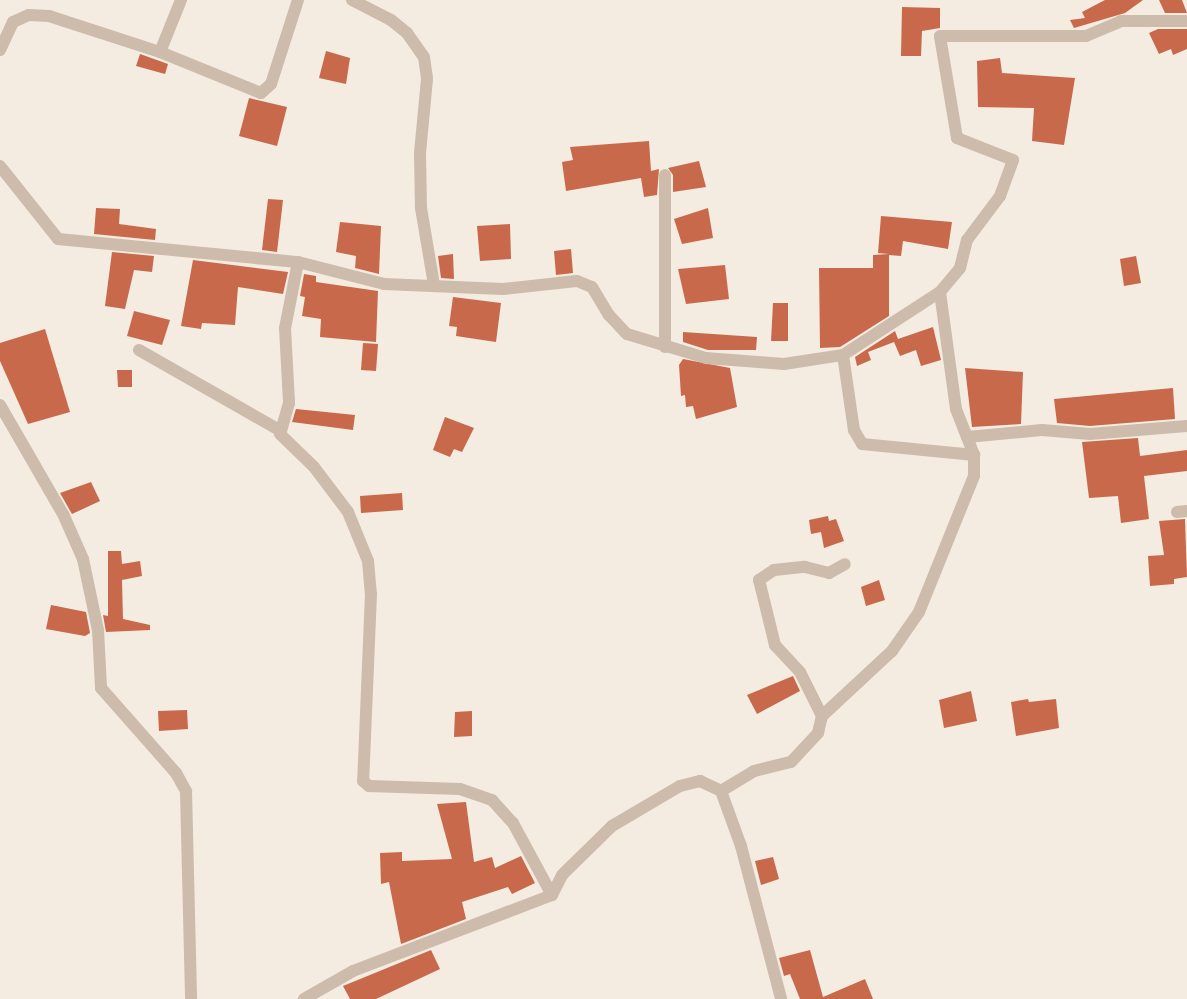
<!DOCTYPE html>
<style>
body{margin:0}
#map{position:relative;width:1187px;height:999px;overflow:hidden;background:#f4ebe1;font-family:Roboto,sans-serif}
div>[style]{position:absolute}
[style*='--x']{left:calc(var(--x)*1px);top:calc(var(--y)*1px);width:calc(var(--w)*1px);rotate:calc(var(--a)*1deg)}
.building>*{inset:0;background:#c8694b}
.minor>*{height:12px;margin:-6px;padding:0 6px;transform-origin:6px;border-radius:6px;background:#cdbbac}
span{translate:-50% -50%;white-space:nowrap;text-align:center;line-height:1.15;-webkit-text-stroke:4px #fbf5ee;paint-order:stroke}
</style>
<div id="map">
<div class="building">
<div style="clip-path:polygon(1105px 0,1143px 0,1125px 13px,1074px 28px,1070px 20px,1085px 18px,1082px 12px)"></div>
<div style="clip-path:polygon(1159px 0,1182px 0,1187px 13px,1165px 13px)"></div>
<div style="clip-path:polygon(902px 7px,940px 8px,940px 28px,922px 31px,921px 56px,901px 56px)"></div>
<div style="clip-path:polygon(1158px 29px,1187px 29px,1187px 49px,1173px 55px,1171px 49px,1159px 54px,1149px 33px)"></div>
<div style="clip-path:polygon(326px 51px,350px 58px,346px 84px,319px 78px)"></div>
<div style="clip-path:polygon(140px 54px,168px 64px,165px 74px,136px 66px)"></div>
<div style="clip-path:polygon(1000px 58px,1002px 73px,1075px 78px,1064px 145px,1032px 141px,1034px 108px,978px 107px,977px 61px)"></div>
<div style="clip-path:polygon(249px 98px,287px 107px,277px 146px,239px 136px)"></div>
<div style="clip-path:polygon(649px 141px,651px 171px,659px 169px,657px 195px,644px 197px,641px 178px,566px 191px,562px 162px,573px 160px,570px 147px)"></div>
<div style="clip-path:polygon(699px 161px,706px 187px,673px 192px,673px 175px,668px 168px)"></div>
<div style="clip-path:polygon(268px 199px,283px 200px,277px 252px,262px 250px)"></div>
<div style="clip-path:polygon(96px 208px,120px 209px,119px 224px,156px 229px,155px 240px,94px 234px)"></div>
<div style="clip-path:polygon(708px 208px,713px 238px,682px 244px,674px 219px)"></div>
<div style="clip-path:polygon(881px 216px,952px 222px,948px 249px,903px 241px,901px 256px,889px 255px,889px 316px,840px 347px,820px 348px,819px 268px,873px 268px,873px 255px,889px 254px,878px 253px)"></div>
<div style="clip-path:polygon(340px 222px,381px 226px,379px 274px,355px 268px,356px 256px,336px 252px)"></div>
<div style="clip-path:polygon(510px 224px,511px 259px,480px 261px,477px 226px)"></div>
<div style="clip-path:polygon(571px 249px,573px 273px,556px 275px,554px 251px)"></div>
<div style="clip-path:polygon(112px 252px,154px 256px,152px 272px,134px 270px,125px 309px,105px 306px)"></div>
<div style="clip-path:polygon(453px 254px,454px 279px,441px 278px,438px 256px)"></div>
<div style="clip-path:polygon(1136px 256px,1141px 283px,1124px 286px,1120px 259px)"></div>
<div style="clip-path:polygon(193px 260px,288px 272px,283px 294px,238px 287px,235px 325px,202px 323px,201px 329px,181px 326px)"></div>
<div style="clip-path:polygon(725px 265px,729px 299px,686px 304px,678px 269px)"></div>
<div style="clip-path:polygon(304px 274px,316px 276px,316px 282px,378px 291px,376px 342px,320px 337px,321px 319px,302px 316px,305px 297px,300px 296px)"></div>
<div style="clip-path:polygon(453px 297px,501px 303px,496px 342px,456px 336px,457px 327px,449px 326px)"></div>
<div style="clip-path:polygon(773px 303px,788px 303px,788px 341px,771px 341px)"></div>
<div style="clip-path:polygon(134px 311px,170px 320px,162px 345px,127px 336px)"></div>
<div style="clip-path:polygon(933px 327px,941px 360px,921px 366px,916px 350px,900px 356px,894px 342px,868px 352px,871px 360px,857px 366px,855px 357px,895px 331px,898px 339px)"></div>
<div style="clip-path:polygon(45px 329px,70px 412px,28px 424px,0 361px,0 343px)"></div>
<div style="clip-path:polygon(683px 332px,757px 337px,756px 350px,708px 350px,683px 342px)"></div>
<div style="clip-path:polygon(363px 343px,378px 344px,376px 371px,361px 370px)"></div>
<div style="clip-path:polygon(683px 359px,730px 368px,737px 407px,696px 419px,693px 406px,686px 407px,685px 395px,681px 396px,679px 365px)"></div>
<div style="clip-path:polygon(965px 368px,1023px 372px,1021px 424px,972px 427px)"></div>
<div style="clip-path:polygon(117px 370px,132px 370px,132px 387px,118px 387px)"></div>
<div style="clip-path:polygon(1173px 388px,1175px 419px,1090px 426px,1057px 423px,1054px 399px)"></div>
<div style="clip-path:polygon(296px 409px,355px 415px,353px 430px,292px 422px)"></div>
<div style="clip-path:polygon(445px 417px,474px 428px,462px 452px,454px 449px,450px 457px,433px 450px)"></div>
<div style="clip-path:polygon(1138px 438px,1140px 456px,1187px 450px,1187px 471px,1144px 476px,1149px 519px,1121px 523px,1118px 496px,1089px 498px,1082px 442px)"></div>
<div style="clip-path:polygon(91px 482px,100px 501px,72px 514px,60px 493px)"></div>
<div style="clip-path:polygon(402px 493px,403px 510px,361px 513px,360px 496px)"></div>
<div style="clip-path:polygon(828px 516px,829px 521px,836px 519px,844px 541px,824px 548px,821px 532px,811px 534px,809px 520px)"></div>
<div style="clip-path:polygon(1185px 519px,1187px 577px,1174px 579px,1174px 584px,1150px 586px,1148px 556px,1164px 555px,1159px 521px)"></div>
<div style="clip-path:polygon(108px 551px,121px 551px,122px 564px,140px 561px,142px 576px,122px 580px,123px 619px,150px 625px,150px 630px,106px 632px,103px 615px,108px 616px)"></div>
<div style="clip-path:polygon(879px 580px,885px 600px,866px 606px,861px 587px)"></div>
<div style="clip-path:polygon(51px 605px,86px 612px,90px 633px,85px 636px,46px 629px)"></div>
<div style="clip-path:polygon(793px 676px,800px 691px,757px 714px,747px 695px)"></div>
<div style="clip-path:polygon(971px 691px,977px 721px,944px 728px,939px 700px)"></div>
<div style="clip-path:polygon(1028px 699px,1029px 702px,1056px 699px,1059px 728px,1016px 736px,1011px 702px)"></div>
<div style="clip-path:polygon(187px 710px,188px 729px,159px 731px,158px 711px)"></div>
<div style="clip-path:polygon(472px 711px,472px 736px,454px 737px,455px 712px)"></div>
<div style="clip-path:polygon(466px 802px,474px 862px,492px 857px,495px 868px,521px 856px,535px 883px,512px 894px,508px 887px,462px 902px,466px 919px,401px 944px,389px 882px,381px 884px,380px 853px,402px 852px,402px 861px,452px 859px,437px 804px)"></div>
<div style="clip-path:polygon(773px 857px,779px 879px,761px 885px,755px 861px)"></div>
<div style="clip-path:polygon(431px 950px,440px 969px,376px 999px,350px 999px,343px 986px)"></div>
<div style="clip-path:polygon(810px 950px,823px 997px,865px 979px,873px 999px,800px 999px,790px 974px,784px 976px,779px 958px)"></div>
</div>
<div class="minor">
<div style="--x:352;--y:0;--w:44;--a:27.1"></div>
<div style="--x:391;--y:20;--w:21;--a:39"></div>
<div style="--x:407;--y:33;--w:29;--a:55"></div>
<div style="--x:424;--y:57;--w:22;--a:82"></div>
<div style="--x:427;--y:79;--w:74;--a:95.4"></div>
<div style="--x:420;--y:153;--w:55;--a:89"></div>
<div style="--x:421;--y:208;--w:78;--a:80.4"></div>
<div style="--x:0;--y:50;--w:31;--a:-65"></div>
<div style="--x:13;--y:22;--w:17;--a:-24"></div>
<div style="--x:29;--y:15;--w:20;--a:3"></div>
<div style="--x:49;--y:16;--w:117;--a:18"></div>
<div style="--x:160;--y:52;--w:109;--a:22.1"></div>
<div style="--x:261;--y:93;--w:13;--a:-42"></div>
<div style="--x:271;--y:84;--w:88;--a:-72.2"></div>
<div style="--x:160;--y:52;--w:56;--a:-68"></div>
<div style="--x:0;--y:166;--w:93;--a:51.5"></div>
<div style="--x:58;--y:239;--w:241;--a:5.5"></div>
<div style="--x:298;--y:262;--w:89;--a:14.3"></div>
<div style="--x:384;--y:284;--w:119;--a:2.4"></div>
<div style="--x:503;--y:289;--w:74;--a:-6.2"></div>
<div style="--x:577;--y:281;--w:16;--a:22"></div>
<div style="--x:592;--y:287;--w:33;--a:59"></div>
<div style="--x:609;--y:315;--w:26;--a:47"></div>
<div style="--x:627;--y:334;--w:83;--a:16.9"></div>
<div style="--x:706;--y:358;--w:78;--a:4.4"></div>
<div style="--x:784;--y:364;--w:60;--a:-8.7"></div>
<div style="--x:843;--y:355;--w:116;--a:-33"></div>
<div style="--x:940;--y:292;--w:31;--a:-50"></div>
<div style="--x:960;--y:268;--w:29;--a:-76"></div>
<div style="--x:967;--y:240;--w:55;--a:-53.1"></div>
<div style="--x:1000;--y:196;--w:38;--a:-70"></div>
<div style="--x:1013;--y:160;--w:60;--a:-158.6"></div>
<div style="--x:957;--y:138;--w:103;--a:-99.5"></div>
<div style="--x:940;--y:36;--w:146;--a:0"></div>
<div style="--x:1086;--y:36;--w:38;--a:-23"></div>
<div style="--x:1121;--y:21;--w:66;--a:0"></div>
<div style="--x:665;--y:175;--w:172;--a:90"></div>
<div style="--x:298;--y:262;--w:67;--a:101.1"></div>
<div style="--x:285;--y:328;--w:75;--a:86.9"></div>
<div style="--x:289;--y:403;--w:32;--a:106"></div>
<div style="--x:280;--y:434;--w:47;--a:44.1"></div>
<div style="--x:314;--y:467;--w:56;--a:52.9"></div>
<div style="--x:348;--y:512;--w:53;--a:67.8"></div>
<div style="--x:368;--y:561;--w:33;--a:85"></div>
<div style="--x:371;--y:594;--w:187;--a:92.4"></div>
<div style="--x:363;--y:781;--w:8;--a:40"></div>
<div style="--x:369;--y:786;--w:91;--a:1.9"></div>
<div style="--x:460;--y:789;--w:34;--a:19"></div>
<div style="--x:492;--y:800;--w:31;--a:48"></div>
<div style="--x:513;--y:823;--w:82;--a:61.6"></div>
<div style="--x:139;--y:350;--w:163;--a:29.7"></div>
<div style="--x:843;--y:355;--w:76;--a:81.7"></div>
<div style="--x:854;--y:430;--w:16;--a:60"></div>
<div style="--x:862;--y:444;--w:113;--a:5.6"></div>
<div style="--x:0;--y:405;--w:128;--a:60"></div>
<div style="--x:64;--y:516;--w:47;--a:66.2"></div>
<div style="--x:83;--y:559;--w:73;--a:78.1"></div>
<div style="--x:98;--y:630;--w:58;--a:87"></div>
<div style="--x:101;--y:688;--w:113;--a:48.6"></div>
<div style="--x:176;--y:773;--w:21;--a:61"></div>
<div style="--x:186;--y:791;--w:208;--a:88.6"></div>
<div style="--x:967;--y:437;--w:75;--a:-5.3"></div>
<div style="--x:1042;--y:430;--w:48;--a:4.8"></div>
<div style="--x:1090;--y:434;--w:97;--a:-4.7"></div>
<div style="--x:1177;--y:512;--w:10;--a:-6"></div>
<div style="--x:822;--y:716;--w:49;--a:-116.6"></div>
<div style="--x:800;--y:672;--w:37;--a:-133"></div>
<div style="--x:775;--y:645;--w:67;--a:-103.8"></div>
<div style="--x:759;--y:580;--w:18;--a:-34"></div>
<div style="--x:774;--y:570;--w:31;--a:-6"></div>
<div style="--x:805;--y:567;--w:25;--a:14"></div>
<div style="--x:829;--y:573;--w:18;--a:-29"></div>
<div style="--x:721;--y:791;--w:59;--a:70"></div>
<div style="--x:741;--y:846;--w:158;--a:75.3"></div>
<div style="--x:304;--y:999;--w:56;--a:-29.7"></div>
<div style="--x:353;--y:971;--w:213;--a:-20.9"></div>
<div style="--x:552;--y:895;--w:22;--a:-63"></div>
<div style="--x:562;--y:875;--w:70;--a:-44.4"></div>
<div style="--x:612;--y:826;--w:79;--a:-30.5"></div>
<div style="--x:680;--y:786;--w:21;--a:-14"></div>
<div style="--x:700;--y:781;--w:23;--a:25"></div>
<div style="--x:721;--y:791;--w:39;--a:-31"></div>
<div style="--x:754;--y:771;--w:38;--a:-14"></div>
<div style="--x:791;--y:762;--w:40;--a:-47"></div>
<div style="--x:818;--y:733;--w:17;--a:-77"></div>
<div style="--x:822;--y:716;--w:96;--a:-42.9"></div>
<div style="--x:892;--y:651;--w:47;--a:-55.3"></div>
<div style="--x:919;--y:612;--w:147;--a:-68"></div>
<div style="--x:974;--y:476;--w:21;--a:-90"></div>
<div style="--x:974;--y:455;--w:49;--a:-111.4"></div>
<div style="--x:956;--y:409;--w:118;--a:-97.8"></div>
</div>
</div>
